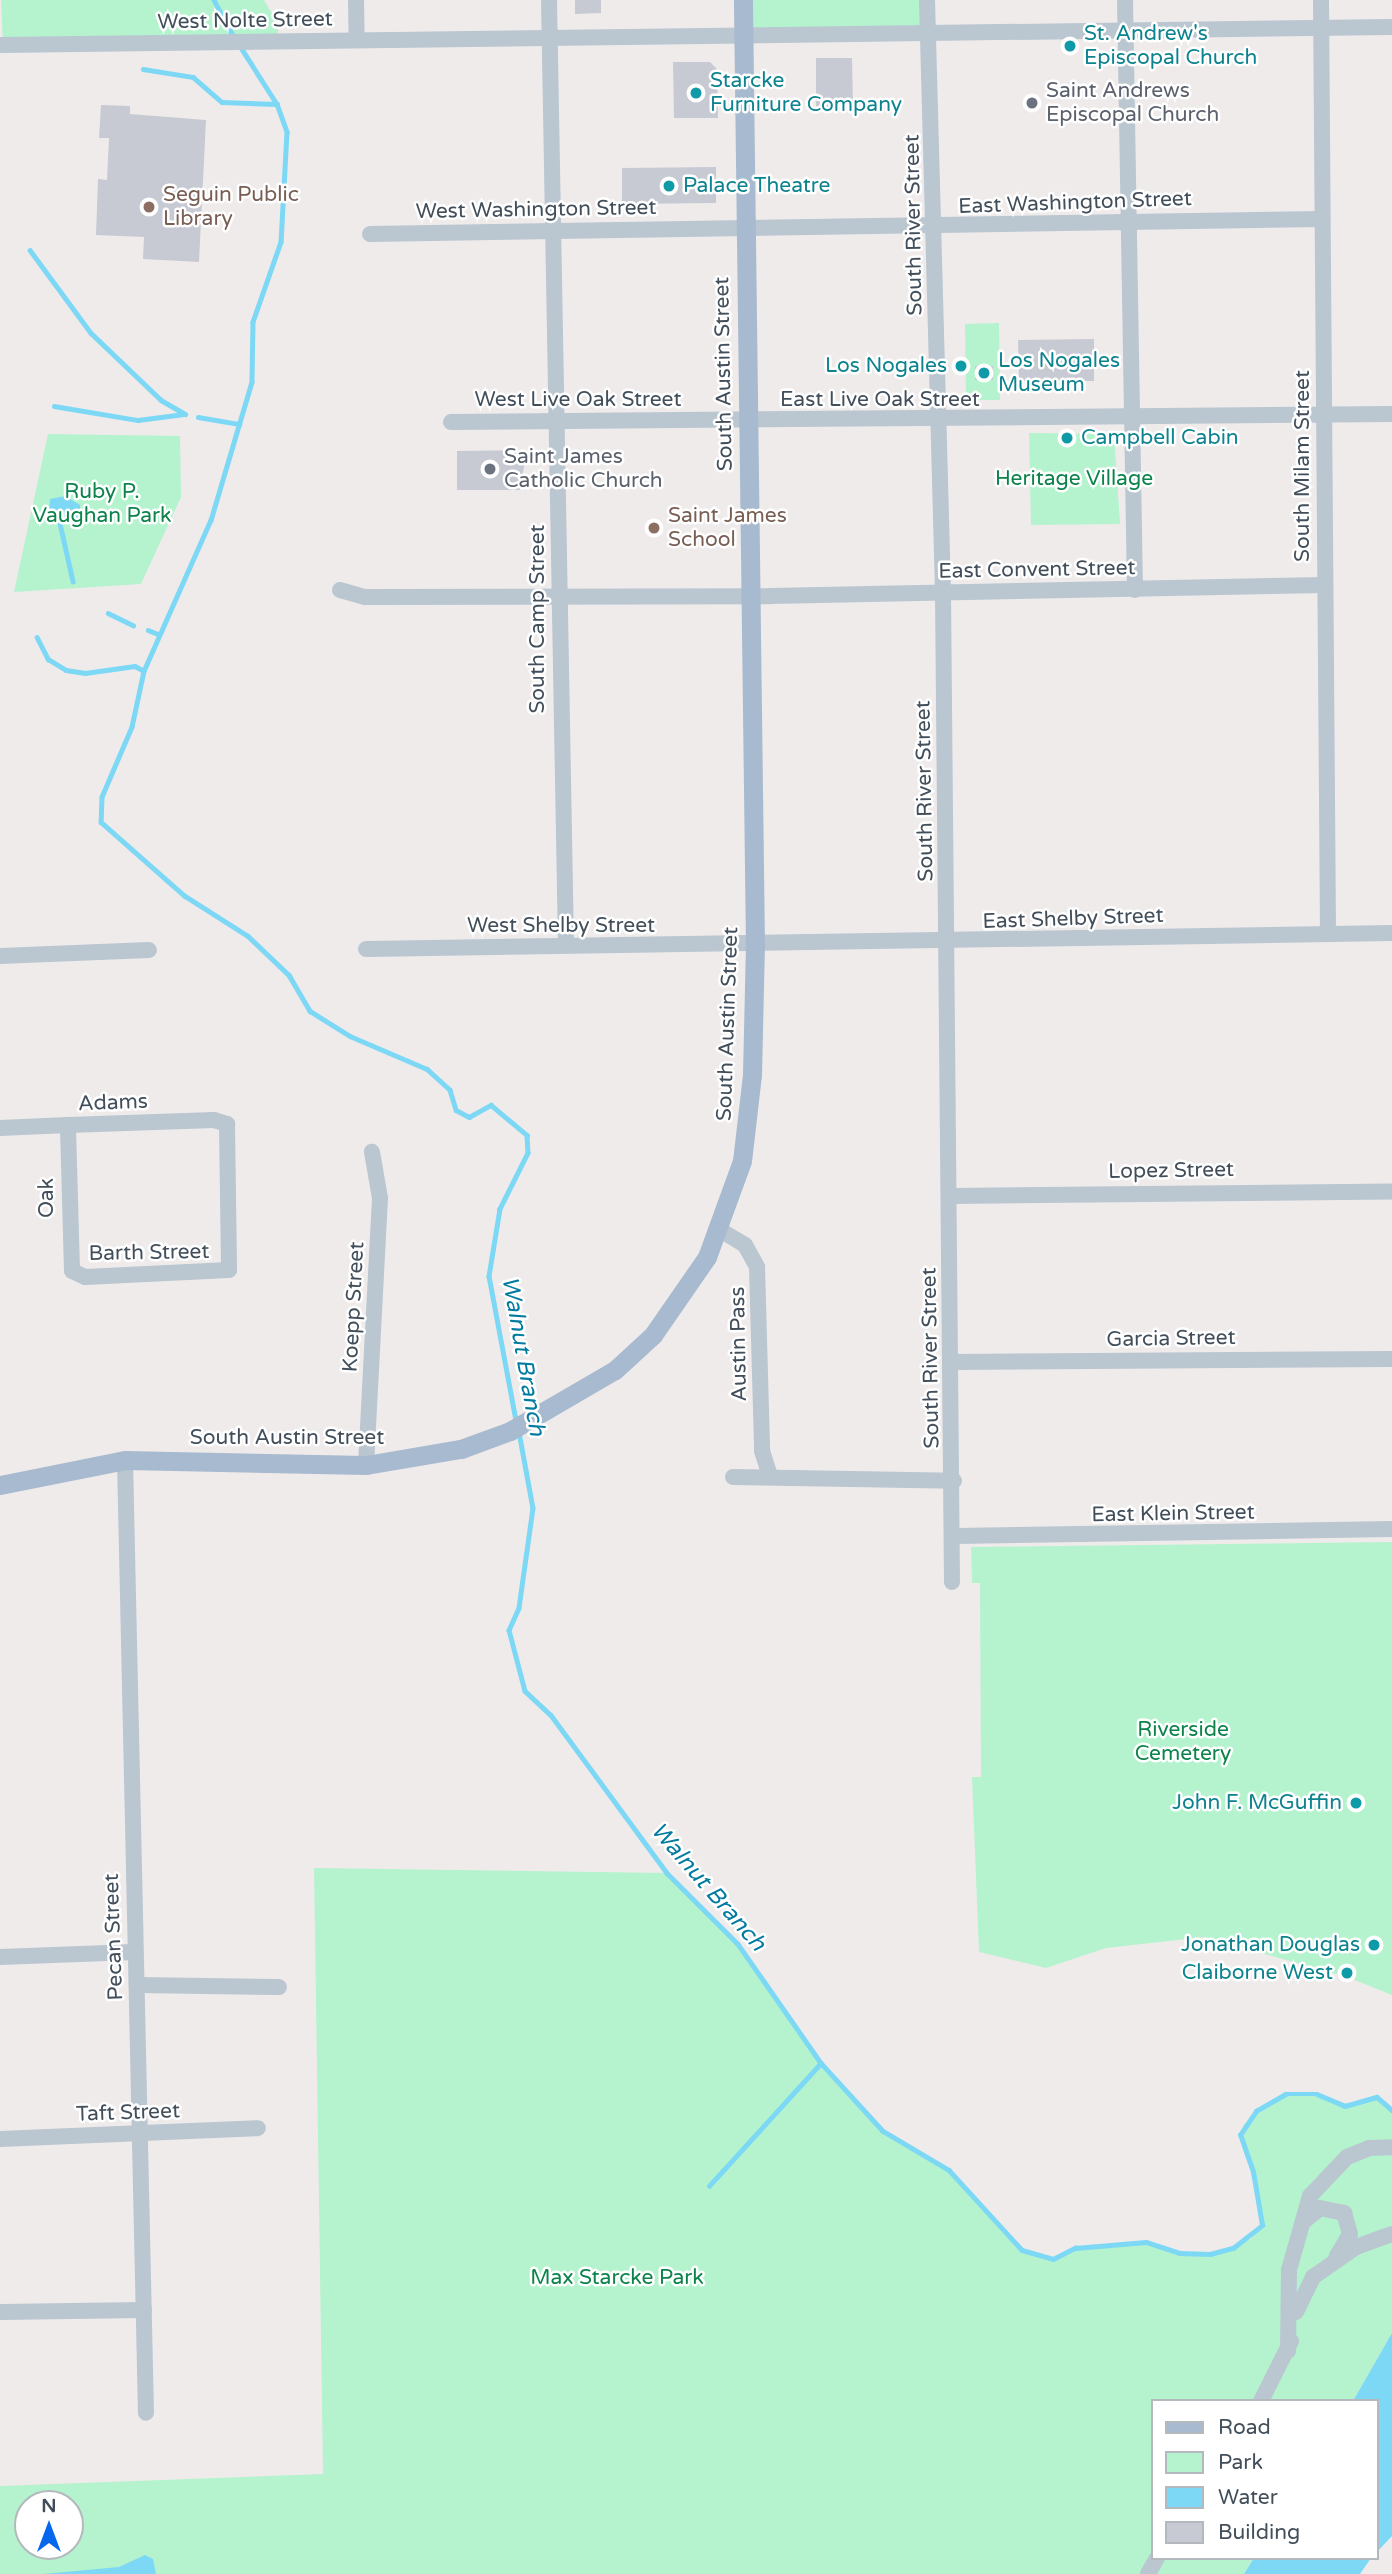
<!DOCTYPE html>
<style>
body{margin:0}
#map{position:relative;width:1392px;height:2574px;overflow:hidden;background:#efebeb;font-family:"Varela Round",sans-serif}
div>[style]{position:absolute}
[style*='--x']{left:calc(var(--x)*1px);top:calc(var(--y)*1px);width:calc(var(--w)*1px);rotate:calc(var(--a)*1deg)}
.green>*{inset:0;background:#b4f3ce}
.water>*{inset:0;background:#7cd8f5}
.stream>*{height:4.5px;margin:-2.25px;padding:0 2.25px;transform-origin:2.25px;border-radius:2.25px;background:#7cd8f5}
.building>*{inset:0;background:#c7cad3}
.minor>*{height:16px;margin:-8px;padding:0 8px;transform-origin:8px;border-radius:8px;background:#bac6d0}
.major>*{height:19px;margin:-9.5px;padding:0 9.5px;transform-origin:9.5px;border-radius:9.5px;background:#a8bacf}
.dots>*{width:19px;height:19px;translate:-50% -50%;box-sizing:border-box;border:4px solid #fff;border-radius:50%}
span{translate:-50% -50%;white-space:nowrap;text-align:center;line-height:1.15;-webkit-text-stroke:5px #fff;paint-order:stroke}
.street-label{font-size:21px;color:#424f5b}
.culture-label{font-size:21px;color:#0d838f}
.left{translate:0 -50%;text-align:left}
.right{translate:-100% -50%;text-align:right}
.worship-label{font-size:21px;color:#5b616d}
.education-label{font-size:21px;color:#785e54}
.park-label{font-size:21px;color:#0d834b}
.water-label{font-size:23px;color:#027ba0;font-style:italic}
.legend{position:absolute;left:1151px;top:2399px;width:228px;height:161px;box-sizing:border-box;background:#fff;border:2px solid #b3b9bd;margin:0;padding:9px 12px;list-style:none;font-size:21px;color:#424f5b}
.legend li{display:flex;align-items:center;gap:14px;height:35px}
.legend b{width:35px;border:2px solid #b3b9bd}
.north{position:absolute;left:14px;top:2490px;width:70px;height:70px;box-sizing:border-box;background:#fff;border:2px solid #b3b9bd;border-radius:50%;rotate:0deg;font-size:19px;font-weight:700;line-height:28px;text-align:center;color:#424f5b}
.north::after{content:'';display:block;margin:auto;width:24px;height:32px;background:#0666ee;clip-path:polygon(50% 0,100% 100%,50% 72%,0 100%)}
</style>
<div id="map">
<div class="green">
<div style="clip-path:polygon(1px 0,264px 0,278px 24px,278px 41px,3px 45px)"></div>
<div style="clip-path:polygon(743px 0,927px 0,930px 36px,744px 32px)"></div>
<div style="clip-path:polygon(999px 323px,1000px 400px,966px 400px,965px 324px)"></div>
<div style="clip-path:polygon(1029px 433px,1114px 434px,1120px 524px,1031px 525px)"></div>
<div style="clip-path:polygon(48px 434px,180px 436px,181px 497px,141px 584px,14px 592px)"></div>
<div style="clip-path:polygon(1392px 1542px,1392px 1995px,1347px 1977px,1204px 1937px,1106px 1948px,1046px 1968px,979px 1952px,972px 1777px,981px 1777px,980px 1583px,972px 1583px,971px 1547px)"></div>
<div style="clip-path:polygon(evenodd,314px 1868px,667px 1873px,738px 1944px,821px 2063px,883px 2130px,949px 2170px,1022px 2250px,1053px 2259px,1075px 2248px,1146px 2242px,1180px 2253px,1210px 2254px,1251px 2239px,1262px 2225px,1253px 2172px,1240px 2135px,1244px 2124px,1286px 2094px,1317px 2094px,1345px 2106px,1377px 2097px,1392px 2110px,1392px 2333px,1353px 2401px,1152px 2401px,1152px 2558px,1254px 2558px,1244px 2574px,0 2574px,0 2486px,323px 2474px,314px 1868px,28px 2504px,70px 2504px,70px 2546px,28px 2546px,28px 2504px)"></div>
</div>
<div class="water">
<div style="clip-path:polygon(65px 496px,80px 505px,80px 519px,49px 515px,50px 499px)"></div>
<div style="clip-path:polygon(1392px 2333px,1392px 2536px,1376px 2553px,1376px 2401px,1353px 2401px)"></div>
<div style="clip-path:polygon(145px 2555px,153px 2559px,156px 2574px,43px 2574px,119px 2567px)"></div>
<div style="clip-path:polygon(1254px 2558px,1371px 2558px,1360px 2574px,1244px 2574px)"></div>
</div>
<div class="stream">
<div style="--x:214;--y:0;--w:44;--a:61.7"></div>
<div style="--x:240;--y:46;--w:69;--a:57.5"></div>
<div style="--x:277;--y:104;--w:30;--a:70"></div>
<div style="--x:287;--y:132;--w:110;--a:93.1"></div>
<div style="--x:281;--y:242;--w:85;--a:109.3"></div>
<div style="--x:253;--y:322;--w:60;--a:91"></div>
<div style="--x:252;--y:382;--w:144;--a:106.5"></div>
<div style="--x:211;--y:520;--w:165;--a:113.9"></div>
<div style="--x:144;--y:671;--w:57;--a:102.1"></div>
<div style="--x:132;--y:727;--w:76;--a:113.2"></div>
<div style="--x:102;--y:797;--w:25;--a:92"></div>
<div style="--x:101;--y:822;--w:112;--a:41.4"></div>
<div style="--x:185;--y:896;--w:75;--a:32.4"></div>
<div style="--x:248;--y:936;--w:57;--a:43.6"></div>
<div style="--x:289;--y:975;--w:42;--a:59.7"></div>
<div style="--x:310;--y:1011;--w:47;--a:32"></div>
<div style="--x:350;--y:1036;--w:84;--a:23.2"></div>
<div style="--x:427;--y:1069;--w:31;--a:42"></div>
<div style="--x:450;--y:1090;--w:21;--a:73"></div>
<div style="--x:456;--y:1110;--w:15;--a:28"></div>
<div style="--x:469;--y:1117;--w:25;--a:-29"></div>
<div style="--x:491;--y:1105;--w:47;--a:39.8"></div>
<div style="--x:527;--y:1135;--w:18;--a:87"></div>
<div style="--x:528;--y:1153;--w:63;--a:116.6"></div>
<div style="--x:500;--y:1209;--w:68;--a:99.3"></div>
<div style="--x:489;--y:1276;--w:147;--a:79.4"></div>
<div style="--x:143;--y:69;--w:51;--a:9.1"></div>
<div style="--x:193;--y:77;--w:38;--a:41"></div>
<div style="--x:222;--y:102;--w:55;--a:2.1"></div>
<div style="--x:30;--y:250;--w:103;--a:53.7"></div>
<div style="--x:91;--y:333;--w:97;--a:43.7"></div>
<div style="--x:161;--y:400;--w:28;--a:30"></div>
<div style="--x:54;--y:406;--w:85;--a:9.5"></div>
<div style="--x:138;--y:420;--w:46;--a:-7.4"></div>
<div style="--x:198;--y:417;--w:42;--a:9.7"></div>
<div style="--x:59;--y:519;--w:64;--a:77.3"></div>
<div style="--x:108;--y:613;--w:28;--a:26"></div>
<div style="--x:148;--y:630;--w:11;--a:22"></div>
<div style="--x:37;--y:637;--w:25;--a:63"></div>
<div style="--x:48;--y:659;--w:21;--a:31"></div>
<div style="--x:66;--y:670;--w:19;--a:9"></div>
<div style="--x:85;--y:673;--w:50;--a:-8"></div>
<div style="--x:135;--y:666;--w:10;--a:29"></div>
<div style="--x:519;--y:1432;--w:77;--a:79.6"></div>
<div style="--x:533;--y:1508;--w:101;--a:98"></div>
<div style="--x:519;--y:1608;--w:24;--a:114"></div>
<div style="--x:509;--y:1630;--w:63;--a:75.3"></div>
<div style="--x:525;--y:1691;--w:35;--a:43"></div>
<div style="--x:551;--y:1715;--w:196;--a:53.7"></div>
<div style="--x:667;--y:1873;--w:100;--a:45"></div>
<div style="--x:738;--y:1944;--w:145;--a:55.1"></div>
<div style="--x:821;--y:2063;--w:92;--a:47.6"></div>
<div style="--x:883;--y:2131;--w:77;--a:30.6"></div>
<div style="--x:949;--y:2170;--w:108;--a:47.6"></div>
<div style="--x:1022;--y:2250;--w:32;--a:16"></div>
<div style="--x:1053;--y:2259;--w:25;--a:-27"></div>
<div style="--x:1075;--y:2248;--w:71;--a:-4.8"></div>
<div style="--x:1146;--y:2242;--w:35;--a:18"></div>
<div style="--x:1179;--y:2253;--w:31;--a:2"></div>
<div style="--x:1210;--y:2254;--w:24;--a:-15"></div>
<div style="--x:1233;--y:2248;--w:37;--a:-38"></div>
<div style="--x:1262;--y:2225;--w:54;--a:-99.6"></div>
<div style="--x:1253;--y:2172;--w:39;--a:-109"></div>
<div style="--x:1240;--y:2135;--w:29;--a:-56"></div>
<div style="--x:1256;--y:2111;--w:34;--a:-30"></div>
<div style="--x:1286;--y:2094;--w:31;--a:0"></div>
<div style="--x:1317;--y:2094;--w:30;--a:23"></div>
<div style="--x:1345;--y:2106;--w:33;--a:-16"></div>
<div style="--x:1377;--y:2097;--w:20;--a:41"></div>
<div style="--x:709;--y:2186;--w:166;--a:-47.7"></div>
</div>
<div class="building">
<div style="clip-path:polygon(575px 0,601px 0,601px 13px,575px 14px)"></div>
<div style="clip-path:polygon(816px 58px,852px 58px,853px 108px,816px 108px)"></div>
<div style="clip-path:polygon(673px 62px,710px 62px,717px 69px,718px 118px,674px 118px)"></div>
<div style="clip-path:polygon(101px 105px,130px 106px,130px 114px,206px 120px,199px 262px,143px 259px,144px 237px,96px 235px,98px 179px,107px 180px,109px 138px,99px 138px)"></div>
<div style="clip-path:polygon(716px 167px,716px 203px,622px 204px,622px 168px)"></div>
<div style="clip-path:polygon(1094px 339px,1094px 381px,1019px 381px,1018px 340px)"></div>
<div style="clip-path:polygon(975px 366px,993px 366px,993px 380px,975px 380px)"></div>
<div style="clip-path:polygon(520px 450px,520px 461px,525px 461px,520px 490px,457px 490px,457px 451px)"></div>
</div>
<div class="minor">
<div style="--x:356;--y:0;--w:39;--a:89"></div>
<div style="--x:549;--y:0;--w:944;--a:88.97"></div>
<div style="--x:927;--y:0;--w:593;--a:88.45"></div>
<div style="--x:943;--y:593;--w:989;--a:89.48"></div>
<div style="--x:1125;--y:0;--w:590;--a:89.03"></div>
<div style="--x:1321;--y:0;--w:932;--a:89.57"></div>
<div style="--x:0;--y:45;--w:1392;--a:-0.74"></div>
<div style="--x:370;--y:234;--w:952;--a:-0.9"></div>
<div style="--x:451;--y:422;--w:941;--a:-0.49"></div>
<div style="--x:340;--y:590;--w:26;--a:16"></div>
<div style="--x:365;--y:597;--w:405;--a:-0.1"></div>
<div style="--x:770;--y:596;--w:555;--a:-1.14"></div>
<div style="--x:366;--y:949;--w:1026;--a:-0.89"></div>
<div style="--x:0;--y:956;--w:149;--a:-2.3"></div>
<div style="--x:0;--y:1128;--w:68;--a:-2.5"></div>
<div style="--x:68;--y:1125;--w:146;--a:-2"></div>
<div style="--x:214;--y:1120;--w:14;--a:17"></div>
<div style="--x:227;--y:1124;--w:146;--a:89.2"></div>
<div style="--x:229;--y:1270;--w:144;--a:177.2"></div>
<div style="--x:85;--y:1277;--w:14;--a:-155"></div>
<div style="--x:72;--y:1271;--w:146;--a:-91.6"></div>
<div style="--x:951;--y:1196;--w:441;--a:-0.6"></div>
<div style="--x:720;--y:1230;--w:29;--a:31"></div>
<div style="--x:745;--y:1245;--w:25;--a:61"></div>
<div style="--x:757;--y:1267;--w:184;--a:88.4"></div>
<div style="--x:762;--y:1451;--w:25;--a:72"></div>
<div style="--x:951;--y:1362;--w:441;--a:-0.4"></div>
<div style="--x:125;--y:1460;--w:953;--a:88.74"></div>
<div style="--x:366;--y:1465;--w:267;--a:-87"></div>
<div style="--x:380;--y:1198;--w:47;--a:-99.9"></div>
<div style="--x:733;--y:1477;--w:221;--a:1"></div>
<div style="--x:954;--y:1536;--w:438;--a:-0.9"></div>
<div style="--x:0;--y:1957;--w:134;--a:-2.1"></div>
<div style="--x:137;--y:1985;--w:142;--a:0.8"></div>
<div style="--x:0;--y:2139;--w:258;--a:-2.4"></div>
<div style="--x:1303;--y:2222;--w:22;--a:-39"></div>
<div style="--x:1320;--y:2208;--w:25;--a:12"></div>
<div style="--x:1344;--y:2213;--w:22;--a:74"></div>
<div style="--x:1350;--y:2234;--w:26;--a:121"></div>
<div style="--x:0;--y:2312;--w:144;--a:-0.8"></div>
<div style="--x:1296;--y:2312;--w:39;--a:-64"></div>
<div style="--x:1313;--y:2277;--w:52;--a:-34.9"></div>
<div style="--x:1356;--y:2247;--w:38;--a:-20"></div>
<div style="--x:1288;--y:2351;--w:81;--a:-89.3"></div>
<div style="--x:1289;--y:2270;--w:77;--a:-74.2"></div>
<div style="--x:1310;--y:2196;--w:54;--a:-46.5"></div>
<div style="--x:1347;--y:2157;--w:24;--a:-22"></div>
<div style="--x:1369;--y:2148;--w:23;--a:-2"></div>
<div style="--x:1261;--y:2401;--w:67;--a:-63.4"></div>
<div style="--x:1148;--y:2574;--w:18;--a:-61"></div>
</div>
<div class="major">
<div style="--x:0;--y:1485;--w:127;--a:-11.3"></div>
<div style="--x:125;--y:1460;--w:241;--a:1.2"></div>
<div style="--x:366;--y:1465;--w:96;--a:-9.6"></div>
<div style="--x:461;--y:1449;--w:52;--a:-20.2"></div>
<div style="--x:510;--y:1431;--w:121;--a:-30.2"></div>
<div style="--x:615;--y:1370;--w:52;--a:-42.6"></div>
<div style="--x:653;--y:1335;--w:95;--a:-55.3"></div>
<div style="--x:707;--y:1257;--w:102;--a:-70"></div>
<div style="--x:742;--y:1161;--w:87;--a:-83.4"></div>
<div style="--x:752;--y:1075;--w:129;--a:-88.7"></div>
<div style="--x:755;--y:946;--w:946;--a:-90.73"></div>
</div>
<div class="dots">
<div style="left:1070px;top:46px;background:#0f9aa8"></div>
<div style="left:696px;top:93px;background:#0f9aa8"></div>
<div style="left:1032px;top:103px;background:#6b7280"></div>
<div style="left:669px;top:186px;background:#0f9aa8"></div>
<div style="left:149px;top:207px;background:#8d6e63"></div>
<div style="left:961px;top:366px;background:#0f9aa8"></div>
<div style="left:984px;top:373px;background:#0f9aa8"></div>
<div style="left:1067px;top:438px;background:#0f9aa8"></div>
<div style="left:490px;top:469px;background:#6b7280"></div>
<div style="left:654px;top:528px;background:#8d6e63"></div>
<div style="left:1356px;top:1803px;background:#0f9aa8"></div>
<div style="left:1374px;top:1945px;background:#0f9aa8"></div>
<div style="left:1347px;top:1973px;background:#0f9aa8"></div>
</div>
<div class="street-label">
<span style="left:245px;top:21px;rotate:-1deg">West Nolte Street</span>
<span style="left:1075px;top:203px;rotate:-2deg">East Washington Street</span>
<span style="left:536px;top:210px;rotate:-1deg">West Washington Street</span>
<span style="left:914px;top:225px;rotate:-91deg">South River Street</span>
<span style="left:724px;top:374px;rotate:-91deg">South Austin Street</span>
<span style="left:578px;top:400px">West Live Oak Street</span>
<span style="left:880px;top:400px">East Live Oak Street</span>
<span style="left:1303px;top:466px;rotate:-90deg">South Milam Street</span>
<span style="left:1037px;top:570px;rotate:-1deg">East Convent Street</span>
<span style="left:538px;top:619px;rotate:-90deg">South Camp Street</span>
<span style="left:925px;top:791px;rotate:-91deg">South River Street</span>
<span style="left:1073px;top:919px;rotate:-2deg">East Shelby Street</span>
<span style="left:561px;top:926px">West Shelby Street</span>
<span style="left:728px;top:1024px;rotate:-88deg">South Austin Street</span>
<span style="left:113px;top:1103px;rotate:-2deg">Adams</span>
<span style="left:1171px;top:1171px;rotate:-1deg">Lopez Street</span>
<span style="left:47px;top:1198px;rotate:-90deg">Oak</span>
<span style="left:149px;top:1253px;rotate:-1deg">Barth Street</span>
<span style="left:354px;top:1307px;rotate:-87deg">Koepp Street</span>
<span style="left:1171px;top:1339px;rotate:-1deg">Garcia Street</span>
<span style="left:739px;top:1344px;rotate:-91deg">Austin Pass</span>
<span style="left:931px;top:1358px;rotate:-91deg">South River Street</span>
<span style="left:287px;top:1438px">South Austin Street</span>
<span style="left:1173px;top:1514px;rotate:-1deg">East Klein Street</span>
<span style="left:114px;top:1937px;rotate:-92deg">Pecan Street</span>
<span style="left:128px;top:2113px;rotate:-2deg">Taft Street</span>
</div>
<div class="culture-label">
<span class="left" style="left:1084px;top:46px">St. Andrew's<br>Episcopal Church</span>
<span class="left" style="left:710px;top:93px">Starcke<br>Furniture Company</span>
<span class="left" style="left:683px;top:186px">Palace Theatre</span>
<span class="left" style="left:998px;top:373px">Los Nogales<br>Museum</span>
<span class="right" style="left:947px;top:366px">Los Nogales</span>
<span class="left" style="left:1081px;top:438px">Campbell Cabin</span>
<span class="right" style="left:1342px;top:1803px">John F. McGuffin</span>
<span class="right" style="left:1360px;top:1945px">Jonathan Douglas</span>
<span class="right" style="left:1333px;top:1973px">Claiborne West</span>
</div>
<div class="worship-label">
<span class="left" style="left:1046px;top:103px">Saint Andrews<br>Episcopal Church</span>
<span class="left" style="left:504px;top:469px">Saint James<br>Catholic Church</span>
</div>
<div class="education-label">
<span class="left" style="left:163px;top:207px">Seguin Public<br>Library</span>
<span class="left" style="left:668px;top:528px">Saint James<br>School</span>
</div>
<div class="park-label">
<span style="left:1074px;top:479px">Heritage Village</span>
<span style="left:102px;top:504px">Ruby P.<br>Vaughan Park</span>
<span style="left:1183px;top:1742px">Riverside<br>Cemetery</span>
<span style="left:617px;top:2278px">Max Starcke Park</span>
</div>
<div class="water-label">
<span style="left:523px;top:1356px;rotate:80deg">Walnut Branch</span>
<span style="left:708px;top:1887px;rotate:49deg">Walnut Branch</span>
</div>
<ul class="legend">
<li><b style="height:9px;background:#a8bacf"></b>Road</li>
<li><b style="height:19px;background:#b4f3ce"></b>Park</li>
<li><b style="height:19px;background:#7cd8f5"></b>Water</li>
<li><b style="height:19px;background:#c7cad3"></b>Building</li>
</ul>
<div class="north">N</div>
</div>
